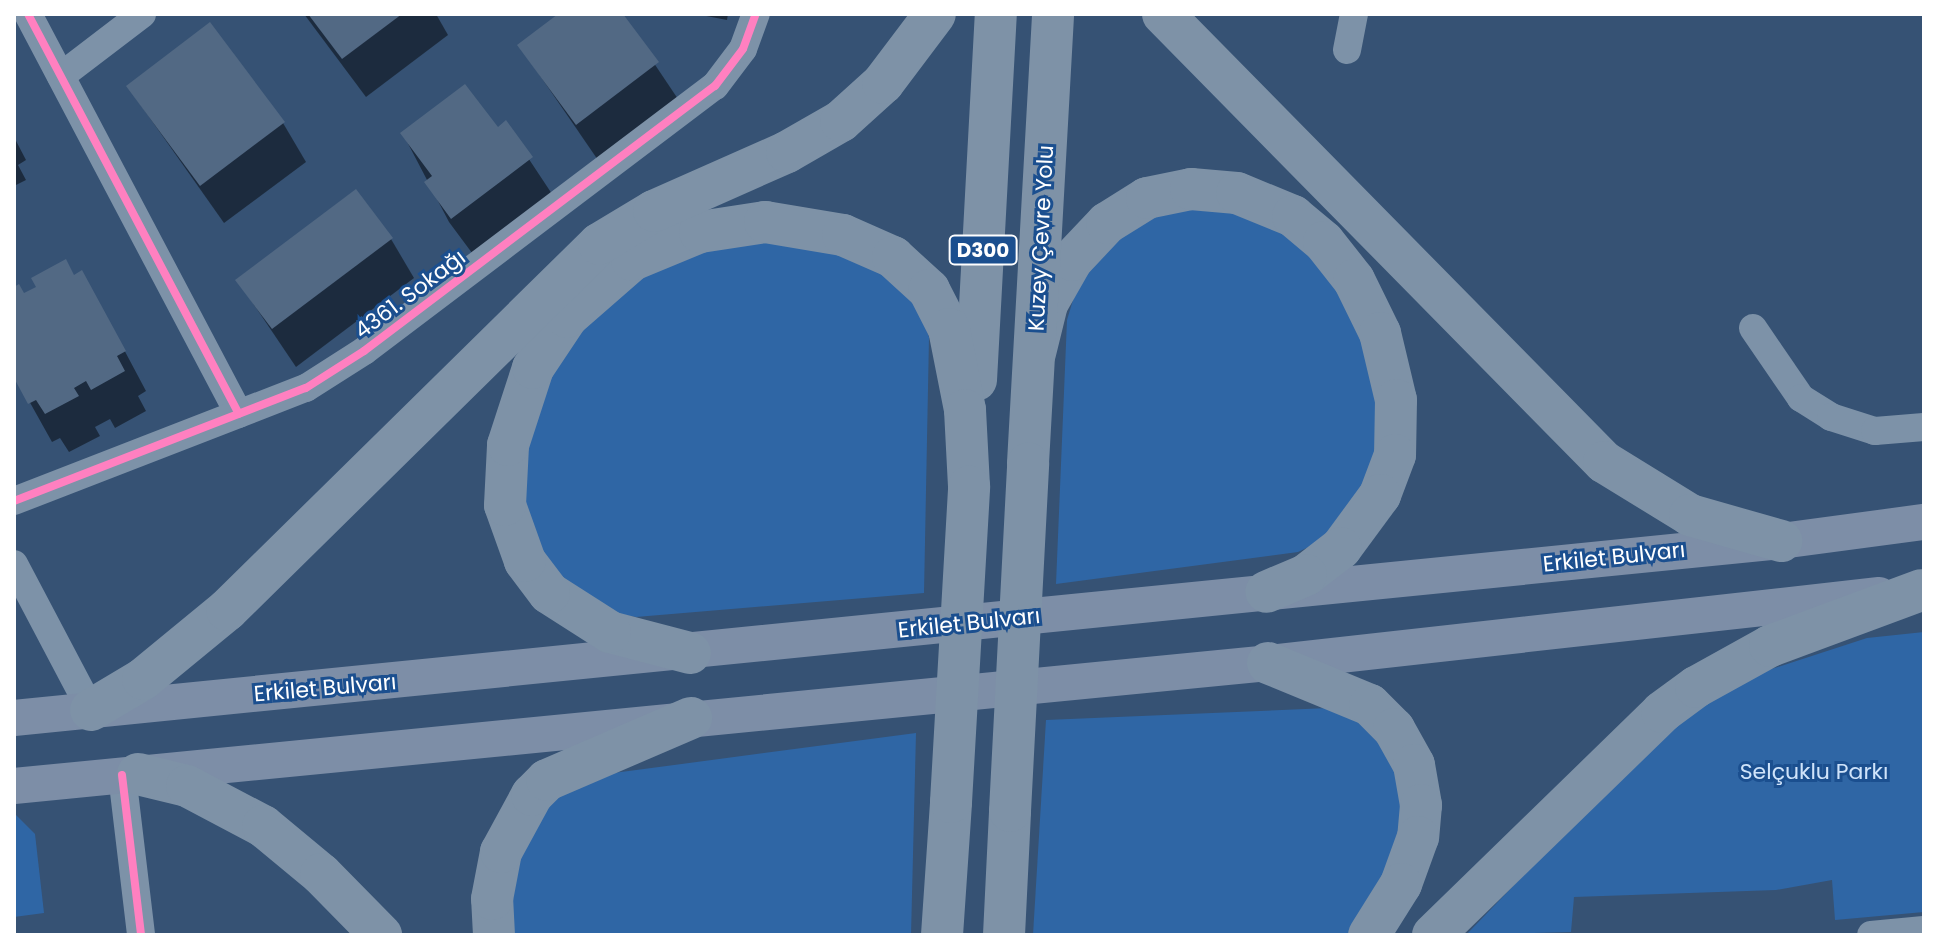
<!DOCTYPE html>
<meta charset="utf-8">
<style>
body{margin:0}
#map{position:relative;width:1938px;height:949px;overflow:hidden;background:#365274;font-family:Poppins,sans-serif}
div>[style]{position:absolute}
[style*='--x']{left:calc(var(--x)*1px);top:calc(var(--y)*1px);width:calc(var(--w)*1px);rotate:calc(var(--a)*1deg)}
.green>*{inset:0;background:#2f66a5}
.shadow>*{inset:0;background:#0007}
.building>*{inset:0;background:#526984}
.minor>*{height:28px;margin:-14px;padding:0 14px;transform-origin:14px;border-radius:14px;background:#7d92a8}
.major>*{height:36px;margin:-18px;padding:0 18px;transform-origin:18px;border-radius:18px;background:#7d8ea7}
.highway>*{height:42px;margin:-21px;padding:0 21px;transform-origin:21px;border-radius:21px;background:#7e92a7}
.highway-bridge>*{height:42px;margin:-21px;padding:0 21px;transform-origin:21px;border-radius:21px;background:#7e92a7}
.cycleway>*{height:8px;margin:-4px;padding:0 4px;transform-origin:4px;border-radius:4px;background:#ff80c0}
span{translate:-50% -50%;white-space:nowrap;text-align:center;line-height:1.15;-webkit-text-stroke:6px #1b4f8f;paint-order:stroke}
.shield-label span{padding:2px 6px;background:#1b4f8f;border:2px solid;border-radius:6px;-webkit-text-stroke-width:0}
.shield-label{font-size:20px;color:#fff;font-weight:700}
.street-label{font-size:22px;color:#fff}
.park-label{font-size:22px;color:#cfe3fa}
.frame{position:absolute;inset:0;border:16px solid #fff;pointer-events:none}
</style>
<div id="map">
<div class="green">
<div style="clip-path:polygon(1218px 204px,1294px 239px,1333px 279px,1370px 353px,1381px 444px,1358px 504px,1315px 544px,1298px 552px,1056px 584px,1067px 320px,1079px 280px,1137px 220px)"></div>
<div style="clip-path:polygon(715px 243px,816px 243px,897px 281px,922px 316px,929px 337px,924px 593px,636px 617px,613px 613px,552px 578px,516px 500px,549px 363px,621px 286px)"></div>
<div style="clip-path:polygon(1924px 632px,1924px 912px,1835px 920px,1832px 880px,1776px 890px,1574px 897px,1571px 932px,1466px 935px,1678px 715px,1716px 687px,1867px 638px)"></div>
<div style="clip-path:polygon(1329px 708px,1362px 723px,1395px 760px,1405px 840px,1352px 935px,1033px 935px,1046px 720px)"></div>
<div style="clip-path:polygon(916px 733px,911px 935px,508px 935px,516px 858px,552px 800px,606px 774px)"></div>
<div style="clip-path:polygon(14px 813px,35px 834px,44px 913px,14px 917px)"></div>
</div>
<div class="shadow">
<div style="clip-path:polygon(304px 14px,436px 14px,448px 35px,366px 97px)"></div>
<div style="clip-path:polygon(561px 14px,621px 14px,680px 102px,600px 163px,519px 45px)"></div>
<div style="clip-path:polygon(696px 14px,728px 14px,727px 20px)"></div>
<div style="clip-path:polygon(128px 87px,283px 123px,306px 162px,224px 223px)"></div>
<div style="clip-path:polygon(505px 123px,554px 197px,475px 257px,449px 222px,403px 134px,497px 129px)"></div>
<div style="clip-path:polygon(14px 137px,26px 160px,18px 165px,26px 180px,14px 186px)"></div>
<div style="clip-path:polygon(391px 239px,414px 278px,296px 367px,238px 281px)"></div>
<div style="clip-path:polygon(74px 277px,104px 312px,146px 391px,138px 396px,146px 411px,115px 428px,110px 419px,95px 427px,100px 436px,69px 452px,60px 438px,52px 442px,14px 374px,14px 290px,24px 296px)"></div>
</div>
<div class="building">
<div style="clip-path:polygon(308px 14px,402px 14px,342px 59px)"></div>
<div style="clip-path:polygon(558px 14px,623px 14px,659px 62px,576px 125px,517px 45px)"></div>
<div style="clip-path:polygon(210px 22px,285px 122px,200px 186px,126px 86px)"></div>
<div style="clip-path:polygon(465px 84px,498px 127px,506px 120px,533px 157px,451px 219px,424px 182px,432px 176px,400px 133px)"></div>
<div style="clip-path:polygon(356px 189px,393px 238px,272px 329px,235px 280px)"></div>
<div style="clip-path:polygon(66px 259px,74px 275px,82px 270px,126px 351px,117px 356px,125px 371px,91px 390px,86px 381px,74px 388px,79px 396px,45px 414px,36px 400px,28px 404px,14px 378px,14px 287px,19px 284px,24px 293px,36px 287px,31px 278px)"></div>
</div>
<div class="minor">
<div style="--x:28;--y:14;--w:452;--a:62.2"></div>
<div style="--x:1347;--y:50;--w:37;--a:-79"></div>
<div style="--x:61;--y:76;--w:102;--a:-37.4"></div>
<div style="--x:1753;--y:328;--w:85;--a:55.6"></div>
<div style="--x:1801;--y:398;--w:36;--a:32"></div>
<div style="--x:1831;--y:417;--w:46;--a:17.7"></div>
<div style="--x:1875;--y:431;--w:49;--a:-4.7"></div>
<div style="--x:14;--y:501;--w:313;--a:-21.2"></div>
<div style="--x:306;--y:388;--w:69;--a:-32.5"></div>
<div style="--x:364;--y:351;--w:440;--a:-37.1"></div>
<div style="--x:715;--y:86;--w:46;--a:-52.9"></div>
<div style="--x:743;--y:49;--w:37;--a:-70"></div>
<div style="--x:14;--y:564;--w:165;--a:62.2"></div>
<div style="--x:122;--y:775;--w:161;--a:83.2"></div>
<div style="--x:1871;--y:935;--w:53;--a:-5.4"></div>
</div>
<div class="major">
<div style="--x:14;--y:718;--w:1776;--a:-5.72"></div>
<div style="--x:1781;--y:541;--w:144;--a:-7.6"></div>
<div style="--x:14;--y:786;--w:1260;--a:-5.6"></div>
<div style="--x:1268;--y:663;--w:615;--a:-6.35"></div>
</div>
<div class="highway">
<div style="--x:1163;--y:14;--w:629;--a:45.45"></div>
<div style="--x:1604;--y:462;--w:101;--a:31.6"></div>
<div style="--x:1690;--y:515;--w:95;--a:15.9"></div>
<div style="--x:1035;--y:353;--w:50;--a:-76.2"></div>
<div style="--x:1047;--y:304;--w:51;--a:-60.4"></div>
<div style="--x:1072;--y:260;--w:51;--a:-46.6"></div>
<div style="--x:1107;--y:223;--w:47;--a:-32"></div>
<div style="--x:1147;--y:198;--w:45;--a:-11.6"></div>
<div style="--x:1191;--y:189;--w:46;--a:5"></div>
<div style="--x:1237;--y:193;--w:61;--a:22.3"></div>
<div style="--x:1293;--y:216;--w:40;--a:40"></div>
<div style="--x:1324;--y:242;--w:48;--a:51.7"></div>
<div style="--x:1354;--y:280;--w:59;--a:63.9"></div>
<div style="--x:1380;--y:333;--w:69;--a:76.6"></div>
<div style="--x:1396;--y:400;--w:55;--a:91"></div>
<div style="--x:1395;--y:455;--w:43;--a:110.6"></div>
<div style="--x:1380;--y:495;--w:66;--a:126.3"></div>
<div style="--x:1341;--y:548;--w:44;--a:142.4"></div>
<div style="--x:1306;--y:575;--w:43;--a:157"></div>
<div style="--x:976;--y:380;--w:367;--a:-86.9"></div>
<div style="--x:1028;--y:463;--w:450;--a:-86.8"></div>
<div style="--x:690;--y:653;--w:83;--a:-165.3"></div>
<div style="--x:610;--y:632;--w:72;--a:-147.4"></div>
<div style="--x:549;--y:593;--w:40;--a:-127"></div>
<div style="--x:525;--y:561;--w:59;--a:-109.7"></div>
<div style="--x:505;--y:505;--w:60;--a:-87.1"></div>
<div style="--x:508;--y:445;--w:81;--a:-72"></div>
<div style="--x:533;--y:368;--w:61;--a:-56.3"></div>
<div style="--x:567;--y:317;--w:86;--a:-41.2"></div>
<div style="--x:632;--y:260;--w:74;--a:-22.4"></div>
<div style="--x:700;--y:232;--w:66;--a:-8.7"></div>
<div style="--x:765;--y:222;--w:79;--a:9.5"></div>
<div style="--x:843;--y:235;--w:55;--a:23.7"></div>
<div style="--x:893;--y:257;--w:49;--a:42.5"></div>
<div style="--x:929;--y:290;--w:44;--a:62.9"></div>
<div style="--x:949;--y:329;--w:83;--a:78.8"></div>
<div style="--x:965;--y:410;--w:77;--a:87"></div>
<div style="--x:1268;--y:663;--w:110;--a:22.4"></div>
<div style="--x:1370;--y:705;--w:34;--a:45"></div>
<div style="--x:1394;--y:729;--w:41;--a:60.9"></div>
<div style="--x:1414;--y:765;--w:41;--a:80.1"></div>
<div style="--x:1421;--y:805;--w:32;--a:95"></div>
<div style="--x:1418;--y:837;--w:50;--a:109.9"></div>
<div style="--x:1401;--y:884;--w:60;--a:122.1"></div>
<div style="--x:91;--y:710;--w:61;--a:-30.8"></div>
<div style="--x:143;--y:679;--w:109;--a:-39.4"></div>
<div style="--x:227;--y:610;--w:522;--a:-44.53"></div>
<div style="--x:599;--y:244;--w:64;--a:-31"></div>
<div style="--x:654;--y:211;--w:145;--a:-23.9"></div>
<div style="--x:787;--y:152;--w:62;--a:-29.9"></div>
<div style="--x:841;--y:121;--w:57;--a:-42.1"></div>
<div style="--x:883;--y:83;--w:86;--a:-53"></div>
<div style="--x:138;--y:774;--w:50;--a:13.8"></div>
<div style="--x:187;--y:786;--w:86;--a:27.8"></div>
<div style="--x:263;--y:826;--w:75;--a:39.6"></div>
<div style="--x:321;--y:874;--w:86;--a:45.5"></div>
<div style="--x:494;--y:935;--w:36;--a:-93"></div>
<div style="--x:492;--y:899;--w:48;--a:-79.2"></div>
<div style="--x:501;--y:852;--w:65;--a:-61.5"></div>
<div style="--x:532;--y:795;--w:21;--a:-45"></div>
<div style="--x:547;--y:780;--w:157;--a:-23.3"></div>
<div style="--x:942;--y:935;--w:133;--a:-86.1"></div>
<div style="--x:1004;--y:935;--w:124;--a:-87.2"></div>
<div style="--x:1433;--y:935;--w:320;--a:-44.2"></div>
<div style="--x:1662;--y:712;--w:42;--a:-36.3"></div>
<div style="--x:1696;--y:687;--w:85;--a:-29"></div>
<div style="--x:1770;--y:646;--w:161;--a:-20.3"></div>
</div>
<div class="highway-bridge">
<div style="--x:951;--y:802;--w:316;--a:-86.7"></div>
<div style="--x:1010;--y:811;--w:348;--a:-87"></div>
</div>
<div class="cycleway">
<div style="--x:28;--y:14;--w:452;--a:62.2"></div>
<div style="--x:14;--y:501;--w:313;--a:-21.2"></div>
<div style="--x:306;--y:388;--w:69;--a:-32.5"></div>
<div style="--x:364;--y:351;--w:440;--a:-37.1"></div>
<div style="--x:715;--y:86;--w:46;--a:-52.9"></div>
<div style="--x:743;--y:49;--w:37;--a:-70"></div>
<div style="--x:122;--y:775;--w:161;--a:83.2"></div>
</div>
<div class="shield-label">
<span style="left:983px;top:250px">D300</span>
</div>
<div class="street-label">
<span style="left:1041px;top:238px;rotate:-87deg">Kuzey Çevre Yolu</span>
<span style="left:410px;top:294px;rotate:-37deg">4361. Sokağı</span>
<span style="left:1614px;top:557px;rotate:-6deg">Erkilet Bulvarı</span>
<span style="left:969px;top:623px;rotate:-6deg">Erkilet Bulvarı</span>
<span style="left:325px;top:688px;rotate:-5deg">Erkilet Bulvarı</span>
</div>
<div class="park-label">
<span style="left:1814px;top:772px">Selçuklu Parkı</span>
</div>
<div class="frame"></div>
</div>
